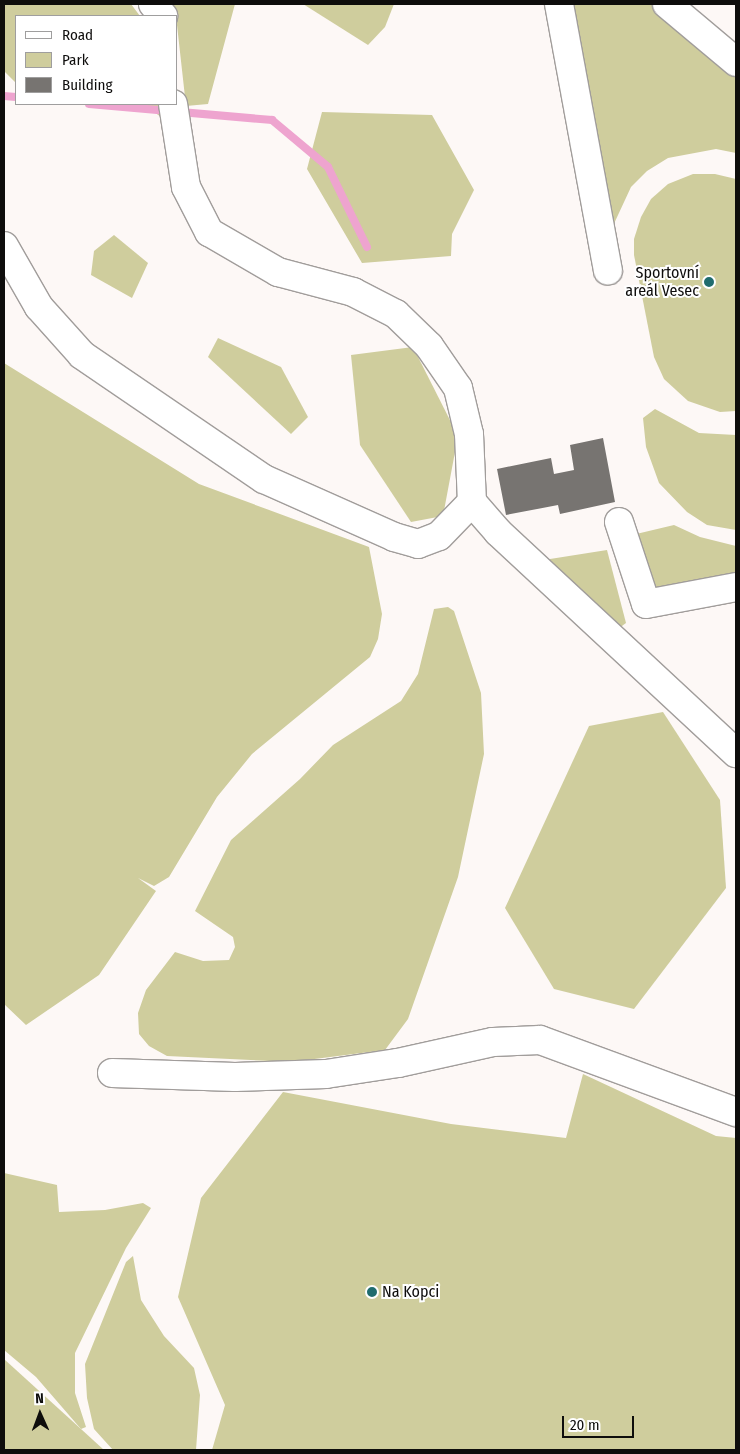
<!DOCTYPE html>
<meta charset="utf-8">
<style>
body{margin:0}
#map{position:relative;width:740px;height:1454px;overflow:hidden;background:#fdf8f6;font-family:"Fira Sans Condensed",sans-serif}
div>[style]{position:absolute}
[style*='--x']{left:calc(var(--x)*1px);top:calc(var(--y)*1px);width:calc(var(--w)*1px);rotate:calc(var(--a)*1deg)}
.green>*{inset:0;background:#cfcd9d}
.stream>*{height:8px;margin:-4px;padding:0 4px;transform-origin:4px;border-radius:4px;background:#eea4cf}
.building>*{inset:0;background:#777471}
.roads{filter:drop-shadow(1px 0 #a19d9b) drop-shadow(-1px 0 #a19d9b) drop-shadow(0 1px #a19d9b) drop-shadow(0 -1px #a19d9b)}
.minor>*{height:28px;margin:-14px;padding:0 14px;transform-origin:14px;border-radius:14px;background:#fff}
.dots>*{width:14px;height:14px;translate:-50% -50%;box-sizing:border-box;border:2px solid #fff;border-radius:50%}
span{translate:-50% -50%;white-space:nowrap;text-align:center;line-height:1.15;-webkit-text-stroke:4px #fff;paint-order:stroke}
.poi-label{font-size:16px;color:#0e0d0c}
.right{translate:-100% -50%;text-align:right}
.left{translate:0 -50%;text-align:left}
.frame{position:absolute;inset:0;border:5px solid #0e0d0c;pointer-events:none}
.legend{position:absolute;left:15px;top:15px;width:162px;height:90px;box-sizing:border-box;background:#fff;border:1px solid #9f9e9e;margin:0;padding:6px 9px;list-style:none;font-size:15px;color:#0e0d0c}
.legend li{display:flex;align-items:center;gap:10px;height:25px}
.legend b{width:25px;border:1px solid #9f9e9e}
.north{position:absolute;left:15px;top:1389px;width:50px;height:50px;-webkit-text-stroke:4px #fff;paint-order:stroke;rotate:358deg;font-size:14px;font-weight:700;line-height:20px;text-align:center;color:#0e0d0c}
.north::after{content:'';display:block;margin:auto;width:18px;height:22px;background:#0e0d0c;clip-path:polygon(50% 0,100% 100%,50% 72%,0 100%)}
.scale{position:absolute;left:562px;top:1416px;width:72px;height:22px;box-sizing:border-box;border:2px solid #0e0d0c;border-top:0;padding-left:6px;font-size:15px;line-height:18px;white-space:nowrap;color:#0e0d0c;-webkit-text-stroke:4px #fff;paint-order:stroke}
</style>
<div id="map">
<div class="green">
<div style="clip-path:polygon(4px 4px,131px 4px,140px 16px,16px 16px,16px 83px,4px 71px)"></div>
<div style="clip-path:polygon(164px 4px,235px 4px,208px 104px,186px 106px,176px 16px)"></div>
<div style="clip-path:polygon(303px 4px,394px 4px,385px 27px,368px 45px)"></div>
<div style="clip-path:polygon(561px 4px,656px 4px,736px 73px,736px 153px,716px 149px,668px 158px,647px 171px,631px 187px,612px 228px)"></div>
<div style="clip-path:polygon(143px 104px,161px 104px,161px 117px)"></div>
<div style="clip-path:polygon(322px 112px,432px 115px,474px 190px,452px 234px,451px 256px,362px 263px,307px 169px)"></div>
<div style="clip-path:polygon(693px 174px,715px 174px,736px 179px,736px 411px,720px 412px,688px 401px,664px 379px,654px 357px,634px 255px,634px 239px,641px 217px,651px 199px,668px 184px)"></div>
<div style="clip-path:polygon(114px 235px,148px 263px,132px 298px,91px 275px,94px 251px)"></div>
<div style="clip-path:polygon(218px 338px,281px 367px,308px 417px,291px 434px,208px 357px)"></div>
<div style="clip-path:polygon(413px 347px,458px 436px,443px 516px,411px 522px,360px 445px,351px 355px)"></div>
<div style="clip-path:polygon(4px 363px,199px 484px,369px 547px,382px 614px,378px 639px,370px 657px,252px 754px,217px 797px,169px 877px,154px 886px,138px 878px,156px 891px,99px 975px,26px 1025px,4px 1004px)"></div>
<div style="clip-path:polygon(655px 409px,699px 433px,736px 435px,736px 530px,707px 525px,687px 512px,659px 483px,646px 447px,643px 418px)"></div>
<div style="clip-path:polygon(674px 525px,700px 537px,736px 546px,736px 575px,649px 591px,632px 535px)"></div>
<div style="clip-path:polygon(607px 550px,626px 623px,611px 634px,548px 566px,550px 559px)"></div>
<div style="clip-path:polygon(448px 607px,454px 611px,481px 693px,484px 754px,458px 877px,408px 1019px,385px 1050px,291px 1062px,167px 1056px,149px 1046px,139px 1034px,138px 1013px,146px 990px,175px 952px,203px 961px,229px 960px,235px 947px,233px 937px,195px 911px,231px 840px,300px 779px,333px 745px,401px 701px,418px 674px,434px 609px)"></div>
<div style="clip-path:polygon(663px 712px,720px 800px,726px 888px,634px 1009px,554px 989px,505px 908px,589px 726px)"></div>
<div style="clip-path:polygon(583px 1074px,716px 1136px,736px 1138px,736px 1450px,212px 1450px,225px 1405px,178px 1297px,201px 1198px,283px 1092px,451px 1124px,566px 1138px)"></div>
<div style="clip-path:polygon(4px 1173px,57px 1185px,59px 1212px,105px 1210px,143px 1203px,151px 1208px,126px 1248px,75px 1353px,75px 1393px,86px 1427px,81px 1429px,36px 1377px,4px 1350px)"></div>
<div style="clip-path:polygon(133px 1256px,141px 1300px,164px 1336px,194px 1368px,200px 1395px,196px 1450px,113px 1450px,94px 1429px,87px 1398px,85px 1364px,126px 1262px)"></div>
<div style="clip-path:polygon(4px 1359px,81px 1429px,104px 1450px,4px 1450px)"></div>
</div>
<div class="stream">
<div style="--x:4;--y:96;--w:12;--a:5"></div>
<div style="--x:89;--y:104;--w:184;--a:5"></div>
<div style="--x:272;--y:120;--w:73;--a:40"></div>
<div style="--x:328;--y:167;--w:89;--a:64"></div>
</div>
<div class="building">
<div style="clip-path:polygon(603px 438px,615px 502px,560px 514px,558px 505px,506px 515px,497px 469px,551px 458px,554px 474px,574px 470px,570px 445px)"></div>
</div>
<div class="roads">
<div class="minor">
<div style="--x:153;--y:4;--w:16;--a:50"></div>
<div style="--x:559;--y:4;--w:271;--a:79.6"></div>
<div style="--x:667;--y:4;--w:90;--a:40"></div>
<div style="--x:173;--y:104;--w:84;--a:81.1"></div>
<div style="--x:186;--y:187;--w:51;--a:62.9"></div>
<div style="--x:209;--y:232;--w:80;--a:30.1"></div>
<div style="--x:278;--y:272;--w:78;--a:14.9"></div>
<div style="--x:353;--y:292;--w:48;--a:27.1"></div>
<div style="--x:396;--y:314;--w:46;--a:44.1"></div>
<div style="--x:429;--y:346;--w:51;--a:55.4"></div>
<div style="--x:458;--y:388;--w:47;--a:76.6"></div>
<div style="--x:469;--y:434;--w:68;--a:87.5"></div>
<div style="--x:472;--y:502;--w:40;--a:49"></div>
<div style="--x:498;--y:532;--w:325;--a:42.9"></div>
<div style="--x:4;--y:246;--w:70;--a:60.2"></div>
<div style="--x:39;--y:307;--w:64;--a:48.1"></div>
<div style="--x:82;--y:355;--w:220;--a:34.3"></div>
<div style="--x:264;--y:479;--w:142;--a:24"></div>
<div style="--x:394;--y:537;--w:25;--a:16"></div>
<div style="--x:418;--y:544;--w:22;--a:-21"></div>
<div style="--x:439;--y:536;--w:47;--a:-45.9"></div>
<div style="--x:619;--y:522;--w:86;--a:71.8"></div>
<div style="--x:646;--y:604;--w:92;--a:-10.7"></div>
<div style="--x:112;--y:1073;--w:123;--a:1.9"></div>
<div style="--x:235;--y:1077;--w:91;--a:-1.9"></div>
<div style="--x:326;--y:1074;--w:73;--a:-8.7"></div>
<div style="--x:398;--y:1063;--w:97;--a:-12.5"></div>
<div style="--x:493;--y:1042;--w:47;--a:-2.4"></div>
<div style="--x:540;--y:1040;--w:209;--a:20.2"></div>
</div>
</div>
<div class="dots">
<div style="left:709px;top:282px;background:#206c6e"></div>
<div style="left:372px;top:1292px;background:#206c6e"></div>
</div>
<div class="poi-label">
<span class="right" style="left:699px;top:282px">Sportovní<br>areál Vesec</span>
<span class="left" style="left:382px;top:1292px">Na Kopci</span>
</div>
<div class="frame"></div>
<ul class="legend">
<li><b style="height:6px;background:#fff"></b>Road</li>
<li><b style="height:14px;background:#cfcd9d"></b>Park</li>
<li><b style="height:14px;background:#777471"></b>Building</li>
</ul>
<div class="north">N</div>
<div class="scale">20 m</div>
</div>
